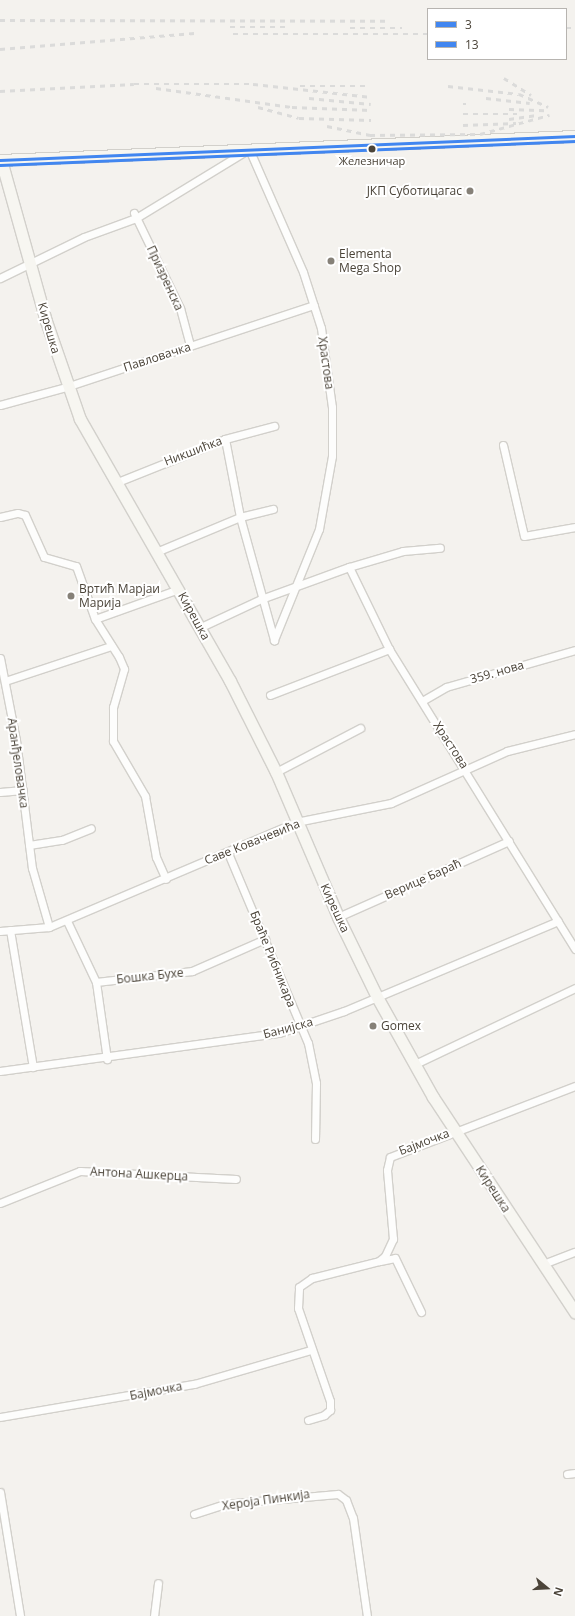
<!DOCTYPE html>
<meta charset="utf-8">
<style>
body{margin:0}
#map{position:relative;width:575px;height:1616px;overflow:hidden;background:#f4f2ee;font-family:"Open Sans",sans-serif}
div>[style]{position:absolute}
[style*='--x']{left:calc(var(--x)*1px);top:calc(var(--y)*1px);width:calc(var(--w)*1px);rotate:calc(var(--a)*1deg)}
.roads{filter:drop-shadow(1px 0 #d2d0cb) drop-shadow(-1px 0 #d2d0cb) drop-shadow(0 1px #d2d0cb) drop-shadow(0 -1px #d2d0cb)}
.street>*{height:7px;margin:-3.5px;padding:0 3.5px;transform-origin:3.5px;border-radius:3.5px;background:#fdfdfc}
.secondary>*{height:11px;margin:-5.5px;padding:0 5.5px;transform-origin:5.5px;border-radius:5.5px;background:#f7f6f1}
.rail>*{height:2.5px;margin-top:-1.25px;transform-origin:0;background:repeating-linear-gradient(90deg,#dbdbda 0 5px,transparent 0 10px)}
.bus-1>*{height:3px;margin:-1.5px;padding:0 1.5px;transform-origin:1.5px;border-radius:1.5px;background:#4186f0}
.bus-2>*{height:3px;margin:-1.5px;padding:0 1.5px;transform-origin:1.5px;border-radius:1.5px;background:#4186f0}
.dots>*{width:11px;height:11px;translate:-50% -50%;box-sizing:border-box;border:2px solid #fff;border-radius:50%}
span{translate:-50% -50%;white-space:nowrap;text-align:center;line-height:1.15;-webkit-text-stroke:4px #fff;paint-order:stroke}
.bus-label{font-size:11px;color:#4b4439}
.poi-label{font-size:12px;color:#4b4439}
.right{translate:-100% -50%;text-align:right}
.left{translate:0 -50%;text-align:left}
.street-label{font-size:12px;color:#4b4439}
.legend{position:absolute;left:427px;top:8px;width:140px;height:52px;box-sizing:border-box;background:#fff;border:1px solid #b7b4b0;margin:0;padding:5px 7px;list-style:none;font-size:12px;color:#4b4439}
.legend li{display:flex;align-items:center;gap:8px;height:20px}
.legend b{width:20px;border:1px solid #b7b4b0}
.north{position:absolute;left:527px;top:1568px;width:40px;height:40px;-webkit-text-stroke:3px #fff;paint-order:stroke;rotate:108deg;font-size:11px;font-weight:700;line-height:16px;text-align:center;color:#4b4439}
.north::after{content:'';display:block;margin:auto;width:14px;height:18px;background:#4b4439;clip-path:polygon(50% 0,100% 100%,50% 72%,0 100%)}
</style>
<div id="map">
<div class="roads">
<div class="street">
<div style="--x:134;--y:213;--w:106;--a:64.2"></div>
<div style="--x:180;--y:308;--w:39;--a:75"></div>
<div style="--x:0;--y:278;--w:93;--a:-26"></div>
<div style="--x:84;--y:237;--w:55;--a:-20.1"></div>
<div style="--x:136;--y:218;--w:132;--a:-31.4"></div>
<div style="--x:249;--y:149;--w:134;--a:66.3"></div>
<div style="--x:303;--y:272;--w:59;--a:72.2"></div>
<div style="--x:321;--y:328;--w:80;--a:82.1"></div>
<div style="--x:332;--y:407;--w:49;--a:90"></div>
<div style="--x:332;--y:456;--w:74;--a:100.1"></div>
<div style="--x:319;--y:529;--w:120;--a:112.1"></div>
<div style="--x:0;--y:405;--w:68;--a:-15.3"></div>
<div style="--x:66;--y:387;--w:261;--a:-18.3"></div>
<div style="--x:225;--y:439;--w:79;--a:79.1"></div>
<div style="--x:240;--y:517;--w:128;--a:74.5"></div>
<div style="--x:503;--y:445;--w:93;--a:77"></div>
<div style="--x:524;--y:536;--w:52;--a:-10"></div>
<div style="--x:115;--y:483;--w:118;--a:-21.8"></div>
<div style="--x:225;--y:439;--w:51;--a:-14.9"></div>
<div style="--x:0;--y:517;--w:18;--a:-13"></div>
<div style="--x:18;--y:513;--w:7;--a:16"></div>
<div style="--x:25;--y:515;--w:46;--a:65.7"></div>
<div style="--x:44;--y:557;--w:33;--a:16"></div>
<div style="--x:76;--y:566;--w:56;--a:70.3"></div>
<div style="--x:95;--y:619;--w:45;--a:57.7"></div>
<div style="--x:119;--y:657;--w:13;--a:67"></div>
<div style="--x:124;--y:669;--w:40;--a:106"></div>
<div style="--x:113;--y:707;--w:34;--a:90"></div>
<div style="--x:113;--y:741;--w:64;--a:59.8"></div>
<div style="--x:145;--y:796;--w:62;--a:79.8"></div>
<div style="--x:156;--y:857;--w:24;--a:66"></div>
<div style="--x:156;--y:552;--w:91;--a:-22.6"></div>
<div style="--x:240;--y:517;--w:34;--a:-14"></div>
<div style="--x:349;--y:567;--w:91;--a:64"></div>
<div style="--x:389;--y:649;--w:353;--a:58.2"></div>
<div style="--x:95;--y:619;--w:89;--a:-19.7"></div>
<div style="--x:201;--y:627;--w:66;--a:-25"></div>
<div style="--x:261;--y:599;--w:94;--a:-20"></div>
<div style="--x:349;--y:567;--w:56;--a:-16.5"></div>
<div style="--x:403;--y:551;--w:37;--a:-5"></div>
<div style="--x:0;--y:658;--w:84;--a:79"></div>
<div style="--x:16;--y:740;--w:129;--a:82.9"></div>
<div style="--x:32;--y:868;--w:61;--a:73.9"></div>
<div style="--x:5;--y:681;--w:112;--a:-18.3"></div>
<div style="--x:270;--y:695;--w:128;--a:-21.1"></div>
<div style="--x:422;--y:701;--w:28;--a:-30"></div>
<div style="--x:446;--y:687;--w:134;--a:-16"></div>
<div style="--x:276;--y:772;--w:95;--a:-27.6"></div>
<div style="--x:0;--y:792;--w:23;--a:-5"></div>
<div style="--x:29;--y:845;--w:33;--a:-9"></div>
<div style="--x:62;--y:840;--w:31;--a:-22"></div>
<div style="--x:228;--y:853;--w:206;--a:67.2"></div>
<div style="--x:308;--y:1043;--w:41;--a:78.7"></div>
<div style="--x:316;--y:1083;--w:56;--a:91"></div>
<div style="--x:338;--y:917;--w:187;--a:-24"></div>
<div style="--x:67;--y:921;--w:68;--a:64.6"></div>
<div style="--x:96;--y:982;--w:78;--a:81.9"></div>
<div style="--x:10;--y:930;--w:139;--a:80.5"></div>
<div style="--x:0;--y:931;--w:49;--a:-4.7"></div>
<div style="--x:49;--y:927;--w:268;--a:-23"></div>
<div style="--x:296;--y:822;--w:97;--a:-11.3"></div>
<div style="--x:391;--y:803;--w:127;--a:-24.1"></div>
<div style="--x:507;--y:751;--w:70;--a:-14"></div>
<div style="--x:96;--y:982;--w:97;--a:-6.5"></div>
<div style="--x:192;--y:971;--w:80;--a:-23.7"></div>
<div style="--x:415;--y:1064;--w:177;--a:-25.4"></div>
<div style="--x:0;--y:1071;--w:282;--a:-7.8"></div>
<div style="--x:279;--y:1033;--w:69;--a:-18.7"></div>
<div style="--x:344;--y:1011;--w:232;--a:-22.8"></div>
<div style="--x:0;--y:1203;--w:86;--a:-21.8"></div>
<div style="--x:80;--y:1171;--w:156;--a:2.9"></div>
<div style="--x:380;--y:1261;--w:15;--a:-11"></div>
<div style="--x:395;--y:1258;--w:60;--a:64.3"></div>
<div style="--x:543;--y:1264;--w:34;--a:-21"></div>
<div style="--x:0;--y:1417;--w:197;--a:-9.7"></div>
<div style="--x:194;--y:1384;--w:121;--a:-16.3"></div>
<div style="--x:308;--y:1420;--w:17;--a:-17"></div>
<div style="--x:324;--y:1415;--w:8;--a:-40"></div>
<div style="--x:330;--y:1410;--w:9;--a:-90"></div>
<div style="--x:330;--y:1401;--w:98;--a:-109"></div>
<div style="--x:298;--y:1308;--w:21;--a:-87"></div>
<div style="--x:299;--y:1287;--w:16;--a:-35"></div>
<div style="--x:312;--y:1278;--w:69;--a:-14.2"></div>
<div style="--x:379;--y:1261;--w:8;--a:-40"></div>
<div style="--x:385;--y:1256;--w:19;--a:-65"></div>
<div style="--x:393;--y:1239;--w:69;--a:-95"></div>
<div style="--x:387;--y:1170;--w:13;--a:-77"></div>
<div style="--x:390;--y:1157;--w:198;--a:-21"></div>
<div style="--x:567;--y:1474;--w:8;--a:-7"></div>
<div style="--x:0;--y:1492;--w:126;--a:80.8"></div>
<div style="--x:194;--y:1514;--w:32;--a:-18"></div>
<div style="--x:224;--y:1504;--w:114;--a:-5"></div>
<div style="--x:338;--y:1494;--w:10;--a:37"></div>
<div style="--x:346;--y:1500;--w:19;--a:69"></div>
<div style="--x:353;--y:1518;--w:99;--a:81.9"></div>
<div style="--x:154;--y:1616;--w:33;--a:-83"></div>
</div>
<div class="secondary">
<div style="--x:0;--y:160;--w:576;--a:-2.39"></div>
<div style="--x:1;--y:160;--w:167;--a:74.4"></div>
<div style="--x:46;--y:321;--w:104;--a:70.9"></div>
<div style="--x:80;--y:419;--w:302;--a:60.2"></div>
<div style="--x:230;--y:681;--w:102;--a:63.2"></div>
<div style="--x:276;--y:772;--w:158;--a:66.8"></div>
<div style="--x:338;--y:917;--w:89;--a:64"></div>
<div style="--x:377;--y:997;--w:115;--a:60.8"></div>
<div style="--x:433;--y:1097;--w:258;--a:56.6"></div>
</div>
</div>
<div class="rail">
<div style="--x:0;--y:20;--w:385;--a:0.1"></div>
<div style="--x:230;--y:27;--w:60;--a:0"></div>
<div style="--x:350;--y:28;--w:52;--a:0"></div>
<div style="--x:566;--y:28;--w:9;--a:0"></div>
<div style="--x:233;--y:34;--w:195;--a:0"></div>
<div style="--x:0;--y:49;--w:195;--a:-4.7"></div>
<div style="--x:504;--y:78;--w:32;--a:32"></div>
<div style="--x:300;--y:86;--w:68;--a:0"></div>
<div style="--x:448;--y:86;--w:71;--a:6.4"></div>
<div style="--x:519;--y:94;--w:32;--a:24"></div>
<div style="--x:156;--y:88;--w:137;--a:8"></div>
<div style="--x:292;--y:107;--w:79;--a:2.2"></div>
<div style="--x:0;--y:91;--w:134;--a:-3"></div>
<div style="--x:134;--y:84;--w:119;--a:0"></div>
<div style="--x:253;--y:84;--w:119;--a:6.3"></div>
<div style="--x:309;--y:98;--w:62;--a:5.5"></div>
<div style="--x:486;--y:98;--w:44;--a:6.5"></div>
<div style="--x:463;--y:104;--w:3;--a:0"></div>
<div style="--x:258;--y:107;--w:42;--a:15"></div>
<div style="--x:299;--y:118;--w:72;--a:1.6"></div>
<div style="--x:509;--y:109;--w:36;--a:2"></div>
<div style="--x:463;--y:114;--w:54;--a:0"></div>
<div style="--x:509;--y:119;--w:28;--a:-8"></div>
<div style="--x:463;--y:125;--w:53;--a:-2.2"></div>
<div style="--x:327;--y:126;--w:44;--a:11.8"></div>
<div style="--x:370;--y:135;--w:110;--a:-0.5"></div>
<div style="--x:480;--y:134;--w:72;--a:-15.4"></div>
</div>
<div class="bus-1">
<div style="--x:0;--y:160;--w:576;--a:-2.39"></div>
</div>
<div class="bus-2">
<div style="--x:0;--y:165;--w:576;--a:-2.39"></div>
</div>
<div class="dots">
<div style="left:372px;top:149px;background:#4b4439"></div>
<div style="left:470px;top:191px;background:#868178"></div>
<div style="left:331px;top:261px;background:#868178"></div>
<div style="left:71px;top:596px;background:#868178"></div>
<div style="left:373px;top:1026px;background:#868178"></div>
</div>
<div class="bus-label">
<span style="left:372px;top:161px">Железничар</span>
</div>
<div class="poi-label">
<span class="right" style="left:462px;top:191px">ЈКП Суботицагас</span>
<span class="left" style="left:339px;top:261px">Elementa<br>Mega Shop</span>
<span class="left" style="left:79px;top:596px">Вртић Марјаи<br>Марија</span>
<span class="left" style="left:381px;top:1026px">Gomex</span>
</div>
<div class="street-label">
<span style="left:165px;top:278px;rotate:65deg">Призренска</span>
<span style="left:49px;top:328px;rotate:74deg">Кирешка</span>
<span style="left:157px;top:357px;rotate:-18deg">Павловачка</span>
<span style="left:326px;top:363px;rotate:82deg">Храстова</span>
<span style="left:193px;top:451px;rotate:-21deg">Никшићка</span>
<span style="left:194px;top:616px;rotate:61deg">Кирешка</span>
<span style="left:497px;top:672px;rotate:-16deg">359. нова</span>
<span style="left:451px;top:745px;rotate:57deg">Храстова</span>
<span style="left:18px;top:763px;rotate:82deg">Аранђеловачка</span>
<span style="left:252px;top:842px;rotate:-22deg">Саве Ковачевића</span>
<span style="left:423px;top:879px;rotate:-24deg">Верице Бараћ</span>
<span style="left:335px;top:908px;rotate:65deg">Кирешка</span>
<span style="left:273px;top:959px;rotate:68deg">Браће Рибникара</span>
<span style="left:150px;top:976px;rotate:-6deg">Бошка Бухе</span>
<span style="left:288px;top:1028px;rotate:-15deg">Банијска</span>
<span style="left:424px;top:1142px;rotate:-21deg">Бајмочка</span>
<span style="left:139px;top:1174px;rotate:3deg">Антона Ашкерца</span>
<span style="left:493px;top:1189px;rotate:57deg">Кирешка</span>
<span style="left:156px;top:1391px;rotate:-11deg">Бајмочка</span>
<span style="left:266px;top:1500px;rotate:-8deg">Хероја Пинкија</span>
</div>
<ul class="legend">
<li><b style="height:5px;background:#4186f0"></b>3</li>
<li><b style="height:5px;background:#4186f0"></b>13</li>
</ul>
<div class="north">N</div>
</div>
